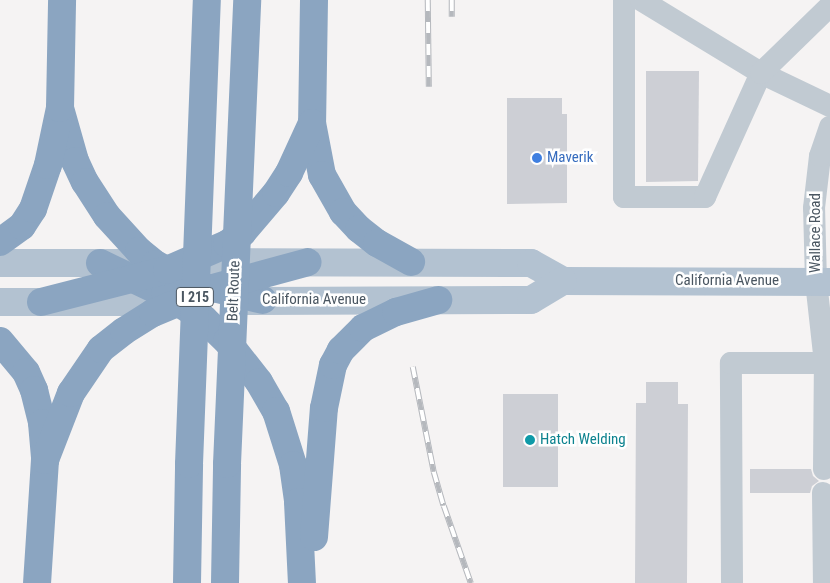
<!DOCTYPE html>
<style>
body{margin:0}
#map{position:relative;width:830px;height:583px;overflow:hidden;background:#f5f3f3;font-family:"Roboto Condensed",sans-serif}
div>[style]{position:absolute}
[style*='--x']{left:calc(var(--x)*1px);top:calc(var(--y)*1px);width:calc(var(--w)*1px);rotate:calc(var(--a)*1deg)}
.building>*{inset:0;background:#cdcfd5}
.minor>*{height:22px;margin:-11px;padding:0 11px;transform-origin:11px;border-radius:11px;background:#c1cad2}
.major>*{height:28px;margin:-14px;padding:0 14px;transform-origin:14px;border-radius:14px;background:#b3c2d1}
.highway>*{height:28px;margin:-14px;padding:0 14px;transform-origin:14px;border-radius:14px;background:#8ba5c1}
.rail>*{height:5.5px;margin-top:-2.75px;transform-origin:0;background:repeating-linear-gradient(90deg,#fff 0 11px,#b5b8bd 0 22px);box-sizing:border-box;border-block:1px solid #b5b8bd}
.dots>*{width:14px;height:14px;translate:-50% -50%;box-sizing:border-box;border:2px solid #fff;border-radius:50%}
span{translate:-50% -50%;white-space:nowrap;text-align:center;line-height:1.15;-webkit-text-stroke:5px #fff;paint-order:stroke}
.shield-label span{padding:1px 4px;background:#fff;border:1px solid;border-radius:4px;-webkit-text-stroke-width:0}
.shield-label{font-size:14px;color:#4a5661;font-weight:700}
.shop-label{font-size:15px;color:#366cbe}
.left{translate:0 -50%;text-align:left}
.street-label{font-size:15px;color:#4a5661}
.culture-label{font-size:15px;color:#0d838f}
</style>
<div id="map">
<div class="building">
<div style="clip-path:polygon(646px 71px,699px 71px,698px 181px,646px 182px)"></div>
<div style="clip-path:polygon(507px 98px,562px 98px,562px 114px,567px 114px,567px 203px,507px 204px)"></div>
<div style="clip-path:polygon(646px 382px,678px 382px,678px 404px,688px 404px,687px 583px,635px 583px,636px 403px,646px 403px)"></div>
<div style="clip-path:polygon(503px 394px,558px 394px,558px 487px,503px 487px)"></div>
<div style="clip-path:polygon(750px 469px,811px 469px,813px 476px,819px 481px,812px 486px,810px 493px,750px 493px)"></div>
</div>
<div class="minor">
<div style="--x:624;--y:0;--w:197;--a:90"></div>
<div style="--x:624;--y:197;--w:81;--a:0"></div>
<div style="--x:705;--y:197;--w:136;--a:-65.7"></div>
<div style="--x:761;--y:73;--w:76;--a:25.6"></div>
<div style="--x:641;--y:0;--w:140;--a:31.3"></div>
<div style="--x:761;--y:73;--w:96;--a:-44.2"></div>
<div style="--x:824;--y:469;--w:106;--a:-89.5"></div>
<div style="--x:825;--y:363;--w:81;--a:-96.3"></div>
<div style="--x:816;--y:282;--w:74;--a:-91.5"></div>
<div style="--x:814;--y:208;--w:52;--a:-83.4"></div>
<div style="--x:820;--y:156;--w:31;--a:-71"></div>
<div style="--x:823;--y:493;--w:90;--a:89.4"></div>
<div style="--x:732;--y:583;--w:220;--a:-90.3"></div>
<div style="--x:731;--y:363;--w:99;--a:0"></div>
</div>
<div class="major">
<div style="--x:211;--y:262;--w:320;--a:0.2"></div>
<div style="--x:531;--y:263;--w:37;--a:29"></div>
<div style="--x:563;--y:281;--w:267;--a:0.2"></div>
<div style="--x:0;--y:263;--w:123;--a:0"></div>
<div style="--x:240;--y:301;--w:291;--a:-0.2"></div>
<div style="--x:531;--y:300;--w:37;--a:-31"></div>
<div style="--x:0;--y:302;--w:182;--a:0"></div>
</div>
<div class="highway">
<div style="--x:314;--y:0;--w:123;--a:90.9"></div>
<div style="--x:312;--y:123;--w:53;--a:79.1"></div>
<div style="--x:322;--y:175;--w:43;--a:60.4"></div>
<div style="--x:343;--y:212;--w:23;--a:47"></div>
<div style="--x:359;--y:229;--w:23;--a:38"></div>
<div style="--x:377;--y:243;--w:39;--a:29"></div>
<div style="--x:60;--y:108;--w:55;--a:74.2"></div>
<div style="--x:75;--y:161;--w:23;--a:65"></div>
<div style="--x:85;--y:182;--w:40;--a:57.1"></div>
<div style="--x:107;--y:216;--w:47;--a:47.6"></div>
<div style="--x:139;--y:251;--w:21;--a:39"></div>
<div style="--x:155;--y:264;--w:25;--a:27"></div>
<div style="--x:0;--y:242;--w:27;--a:-36"></div>
<div style="--x:22;--y:226;--w:20;--a:-57"></div>
<div style="--x:33;--y:209;--w:46;--a:-71.2"></div>
<div style="--x:48;--y:165;--w:58;--a:-78.1"></div>
<div style="--x:60;--y:108;--w:108;--a:-88.9"></div>
<div style="--x:100;--y:263;--w:72;--a:25.5"></div>
<div style="--x:165;--y:294;--w:46;--a:32.7"></div>
<div style="--x:204;--y:319;--w:32;--a:44"></div>
<div style="--x:227;--y:341;--w:52;--a:52"></div>
<div style="--x:259;--y:382;--w:34;--a:60"></div>
<div style="--x:276;--y:411;--w:57;--a:72.5"></div>
<div style="--x:293;--y:465;--w:37;--a:82"></div>
<div style="--x:298;--y:502;--w:81;--a:87.2"></div>
<div style="--x:217;--y:289;--w:47;--a:13.4"></div>
<div style="--x:41;--y:302;--w:130;--a:-14.3"></div>
<div style="--x:167;--y:270;--w:65;--a:-23.4"></div>
<div style="--x:227;--y:244;--w:19;--a:-36"></div>
<div style="--x:242;--y:233;--w:52;--a:-49.6"></div>
<div style="--x:276;--y:193;--w:24;--a:-57"></div>
<div style="--x:289;--y:173;--w:55;--a:-65.3"></div>
<div style="--x:0;--y:341;--w:40;--a:50"></div>
<div style="--x:26;--y:372;--w:20;--a:66"></div>
<div style="--x:34;--y:390;--w:34;--a:76"></div>
<div style="--x:42;--y:423;--w:37;--a:85"></div>
<div style="--x:45;--y:460;--w:123;--a:93.7"></div>
<div style="--x:45;--y:460;--w:72;--a:-68.8"></div>
<div style="--x:71;--y:393;--w:53;--a:-55.7"></div>
<div style="--x:101;--y:349;--w:29;--a:-38"></div>
<div style="--x:124;--y:331;--w:34;--a:-32"></div>
<div style="--x:153;--y:313;--w:65;--a:-22.6"></div>
<div style="--x:213;--y:288;--w:98;--a:-15.3"></div>
<div style="--x:314;--y:537;--w:129;--a:-85.6"></div>
<div style="--x:324;--y:408;--w:44;--a:-78.2"></div>
<div style="--x:333;--y:365;--w:17;--a:-62"></div>
<div style="--x:341;--y:350;--w:31;--a:-45"></div>
<div style="--x:363;--y:328;--w:37;--a:-26"></div>
<div style="--x:396;--y:312;--w:44;--a:-15.9"></div>
<div style="--x:187;--y:583;--w:119;--a:-89"></div>
<div style="--x:189;--y:464;--w:464;--a:-87.8"></div>
<div style="--x:225;--y:583;--w:119;--a:-89"></div>
<div style="--x:227;--y:464;--w:464;--a:-87.5"></div>
</div>
<div class="rail">
<div style="--x:428;--y:0;--w:87;--a:89.3"></div>
<div style="--x:452;--y:0;--w:17;--a:90"></div>
<div style="--x:413;--y:367;--w:107;--a:78.7"></div>
<div style="--x:434;--y:472;--w:35;--a:74"></div>
<div style="--x:444;--y:506;--w:82;--a:70.7"></div>
</div>
<div class="dots">
<div style="left:537px;top:158px;background:#3f7fe0"></div>
<div style="left:530px;top:440px;background:#0f9aa8"></div>
</div>
<div class="shield-label">
<span style="left:195px;top:297px">I 215</span>
</div>
<div class="shop-label">
<span class="left" style="left:547px;top:158px">Maverik</span>
</div>
<div class="street-label">
<span style="left:816px;top:233px;rotate:-90deg">Wallace Road</span>
<span style="left:727px;top:281px">California Avenue</span>
<span style="left:234px;top:291px;rotate:-88deg">Belt Route</span>
<span style="left:314px;top:300px">California Avenue</span>
</div>
<div class="culture-label">
<span class="left" style="left:540px;top:440px">Hatch Welding</span>
</div>
</div>
